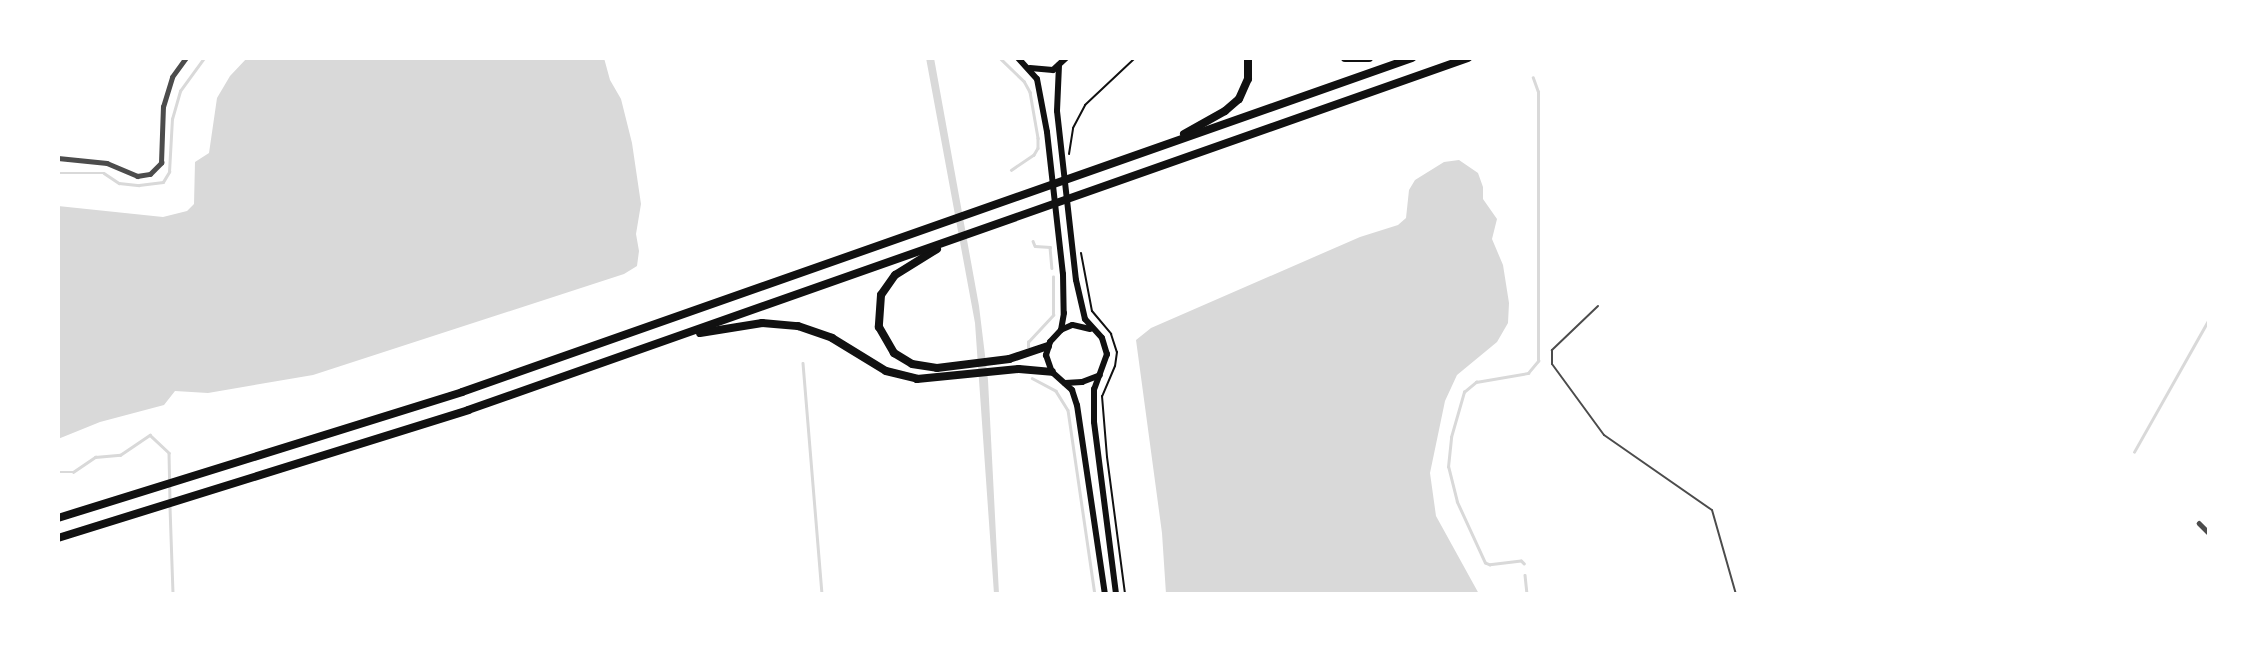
<!DOCTYPE html>
<style>
body{margin:0}
#map{position:relative;width:2267px;height:652px;overflow:hidden;background:#fff;font-family:Helvetica,sans-serif}
div>[style]{position:absolute}
[style*='--x']{left:calc(var(--x)*1px);top:calc(var(--y)*1px);width:calc(var(--w)*1px);rotate:calc(var(--a)*1deg)}
.water>*{inset:0;background:#d9d9d9}
.stream>*{height:2.5px;margin:-1.25px;padding:0 1.25px;transform-origin:1.25px;border-radius:1.25px;background:#d9d9d9}
.path>*{height:2px;margin:-1px;padding:0 1px;transform-origin:1px;border-radius:1px;background:#111}
.service>*{height:2px;margin:-1px;padding:0 1px;transform-origin:1px;border-radius:1px;background:#4c4c4c}
.minor>*{height:4.5px;margin:-2.25px;padding:0 2.25px;transform-origin:2.25px;border-radius:2.25px;background:#4c4c4c}
.primary>*{height:6px;margin:-3px;padding:0 3px;transform-origin:3px;border-radius:3px;background:#111}
.motorway>*{height:8px;margin:-4px;padding:0 4px;transform-origin:4px;border-radius:4px;background:#111}
span{translate:-50% -50%;white-space:nowrap;text-align:center;line-height:1.15;-webkit-text-stroke:6px #fff;paint-order:stroke}
.frame{position:absolute;inset:0;border:60px solid #fff;pointer-events:none}
</style>
<div id="map">
<div class="water">
<div style="clip-path:polygon(247px 58px,604px 58px,610px 80px,621px 99px,632px 143px,641px 204px,636px 234px,639px 251px,637px 266px,624px 274px,313px 375px,208px 393px,175px 391px,164px 405px,100px 422px,58px 439px,58px 206px,163px 217px,187px 211px,194px 204px,195px 162px,209px 153px,217px 98px,230px 76px)"></div>
<div style="clip-path:polygon(926px 58px,934px 58px,979px 306px,988px 380px,999px 594px,994px 594px,975px 323px)"></div>
<div style="clip-path:polygon(1459px 160px,1478px 173px,1483px 187px,1483px 199px,1497px 219px,1492px 239px,1503px 265px,1509px 303px,1508px 323px,1497px 342px,1457px 375px,1445px 401px,1430px 473px,1436px 516px,1479px 594px,1166px 594px,1162px 533px,1136px 340px,1151px 328px,1360px 237px,1398px 225px,1406px 218px,1409px 190px,1415px 180px,1444px 162px)"></div>
</div>
<div class="stream">
<div style="--x:1001;--y:59;--w:32;--a:44"></div>
<div style="--x:1024;--y:81;--w:13;--a:61"></div>
<div style="--x:1030;--y:92;--w:47;--a:80.1"></div>
<div style="--x:1038;--y:138;--w:10;--a:90"></div>
<div style="--x:1038;--y:148;--w:8;--a:120"></div>
<div style="--x:1034;--y:155;--w:27;--a:146"></div>
<div style="--x:58;--y:173;--w:46;--a:0"></div>
<div style="--x:104;--y:173;--w:18;--a:34"></div>
<div style="--x:119;--y:183;--w:20;--a:6"></div>
<div style="--x:139;--y:185;--w:24;--a:-7"></div>
<div style="--x:163;--y:182;--w:12;--a:-59"></div>
<div style="--x:169;--y:172;--w:53;--a:-86.8"></div>
<div style="--x:172;--y:119;--w:29;--a:-74"></div>
<div style="--x:180;--y:91;--w:41;--a:-54"></div>
<div style="--x:1033;--y:241;--w:5;--a:68"></div>
<div style="--x:1035;--y:246;--w:15;--a:4"></div>
<div style="--x:1050;--y:247;--w:21;--a:85"></div>
<div style="--x:1028;--y:347;--w:5;--a:-90"></div>
<div style="--x:1028;--y:342;--w:37;--a:-47"></div>
<div style="--x:1053;--y:315;--w:38;--a:-90"></div>
<div style="--x:803;--y:363;--w:232;--a:85.3"></div>
<div style="--x:1032;--y:378;--w:27;--a:28"></div>
<div style="--x:1056;--y:391;--w:22;--a:58"></div>
<div style="--x:1068;--y:410;--w:186;--a:81.7"></div>
<div style="--x:2134;--y:452;--w:153;--a:-60.6"></div>
<div style="--x:58;--y:472;--w:15;--a:0"></div>
<div style="--x:73;--y:472;--w:27;--a:-34"></div>
<div style="--x:95;--y:457;--w:25;--a:-5"></div>
<div style="--x:120;--y:455;--w:36;--a:-34"></div>
<div style="--x:150;--y:435;--w:26;--a:43"></div>
<div style="--x:169;--y:453;--w:47;--a:88.8"></div>
<div style="--x:170;--y:507;--w:87;--a:88"></div>
<div style="--x:1524;--y:564;--w:4;--a:-135"></div>
<div style="--x:1521;--y:561;--w:31;--a:173"></div>
<div style="--x:1490;--y:565;--w:5;--a:-158"></div>
<div style="--x:1485;--y:563;--w:67;--a:-114.7"></div>
<div style="--x:1457;--y:502;--w:36;--a:-104"></div>
<div style="--x:1448;--y:467;--w:30;--a:-84"></div>
<div style="--x:1451;--y:437;--w:47;--a:-73.9"></div>
<div style="--x:1464;--y:392;--w:16;--a:-40"></div>
<div style="--x:1476;--y:382;--w:53;--a:-9.8"></div>
<div style="--x:1528;--y:373;--w:16;--a:-50"></div>
<div style="--x:1538;--y:361;--w:269;--a:-90"></div>
<div style="--x:1538;--y:92;--w:15;--a:-110"></div>
<div style="--x:1525;--y:575;--w:19;--a:84"></div>
</div>
<div class="path">
<div style="--x:1069;--y:154;--w:26;--a:-81"></div>
<div style="--x:1073;--y:128;--w:26;--a:-62"></div>
<div style="--x:1085;--y:105;--w:69;--a:-43.2"></div>
<div style="--x:1081;--y:253;--w:59;--a:79.3"></div>
<div style="--x:1092;--y:311;--w:30;--a:50"></div>
<div style="--x:1111;--y:334;--w:19;--a:72"></div>
<div style="--x:1117;--y:352;--w:14;--a:98"></div>
<div style="--x:1115;--y:366;--w:33;--a:113"></div>
<div style="--x:1102;--y:396;--w:61;--a:85.3"></div>
<div style="--x:1107;--y:457;--w:138;--a:82.5"></div>
</div>
<div class="service">
<div style="--x:1598;--y:306;--w:64;--a:136.3"></div>
<div style="--x:1552;--y:350;--w:14;--a:90"></div>
<div style="--x:1552;--y:364;--w:88;--a:53.8"></div>
<div style="--x:1604;--y:435;--w:131;--a:34.8"></div>
<div style="--x:1712;--y:510;--w:87;--a:74.1"></div>
</div>
<div class="minor">
<div style="--x:58;--y:158;--w:49;--a:5.8"></div>
<div style="--x:107;--y:163;--w:33;--a:23"></div>
<div style="--x:137;--y:176;--w:13;--a:-9"></div>
<div style="--x:150;--y:174;--w:16;--a:-45"></div>
<div style="--x:161;--y:163;--w:56;--a:-88"></div>
<div style="--x:163;--y:107;--w:31;--a:-73"></div>
<div style="--x:172;--y:77;--w:24;--a:-54"></div>
<div style="--x:2199;--y:523;--w:14;--a:45"></div>
</div>
<div class="primary">
<div style="--x:1018;--y:58;--w:28;--a:48"></div>
<div style="--x:1037;--y:79;--w:54;--a:79.3"></div>
<div style="--x:1047;--y:132;--w:143;--a:83.6"></div>
<div style="--x:1063;--y:274;--w:39;--a:89"></div>
<div style="--x:1064;--y:313;--w:17;--a:100"></div>
<div style="--x:1059;--y:65;--w:46;--a:92.5"></div>
<div style="--x:1057;--y:111;--w:170;--a:83.6"></div>
<div style="--x:1076;--y:280;--w:40;--a:77"></div>
<div style="--x:1085;--y:319;--w:25;--a:48"></div>
<div style="--x:1102;--y:338;--w:17;--a:73"></div>
<div style="--x:1107;--y:354;--w:37;--a:110"></div>
<div style="--x:1094;--y:389;--w:33;--a:90"></div>
<div style="--x:1094;--y:422;--w:173;--a:82.7"></div>
<div style="--x:1030;--y:68;--w:23;--a:5"></div>
<div style="--x:1053;--y:70;--w:18;--a:-43"></div>
<div style="--x:1090;--y:329;--w:18;--a:-167"></div>
<div style="--x:1072;--y:325;--w:12;--a:156"></div>
<div style="--x:1061;--y:330;--w:16;--a:133"></div>
<div style="--x:1050;--y:342;--w:14;--a:107"></div>
<div style="--x:1046;--y:355;--w:18;--a:71"></div>
<div style="--x:1052;--y:372;--w:27;--a:42"></div>
<div style="--x:1072;--y:390;--w:16;--a:72"></div>
<div style="--x:1077;--y:405;--w:191;--a:81.6"></div>
<div style="--x:1065;--y:383;--w:17;--a:-3"></div>
<div style="--x:1082;--y:382;--w:19;--a:-21"></div>
</div>
<div class="motorway">
<div style="--x:1345;--y:58;--w:24;--a:0"></div>
<div style="--x:1184;--y:134;--w:47;--a:-29.3"></div>
<div style="--x:1225;--y:111;--w:18;--a:-41"></div>
<div style="--x:1239;--y:99;--w:22;--a:-66"></div>
<div style="--x:1248;--y:79;--w:21;--a:-90"></div>
<div style="--x:937;--y:249;--w:49;--a:148.2"></div>
<div style="--x:895;--y:275;--w:24;--a:125"></div>
<div style="--x:881;--y:295;--w:32;--a:94"></div>
<div style="--x:879;--y:327;--w:30;--a:60"></div>
<div style="--x:894;--y:353;--w:21;--a:31"></div>
<div style="--x:912;--y:364;--w:25;--a:9"></div>
<div style="--x:937;--y:368;--w:73;--a:-7.1"></div>
<div style="--x:1009;--y:359;--w:41;--a:-18.4"></div>
<div style="--x:700;--y:333;--w:63;--a:-9.2"></div>
<div style="--x:762;--y:323;--w:36;--a:5"></div>
<div style="--x:798;--y:326;--w:36;--a:19"></div>
<div style="--x:832;--y:338;--w:63;--a:31.4"></div>
<div style="--x:886;--y:371;--w:32;--a:14"></div>
<div style="--x:917;--y:379;--w:102;--a:-5.6"></div>
<div style="--x:1019;--y:369;--w:33;--a:5"></div>
<div style="--x:58;--y:518;--w:423;--a:-17.3"></div>
<div style="--x:462;--y:392;--w:1007;--a:-19.37"></div>
<div style="--x:58;--y:538;--w:430;--a:-17.3"></div>
<div style="--x:468;--y:410;--w:1060;--a:-19.39"></div>
</div>
<div class="frame"></div>
</div>
